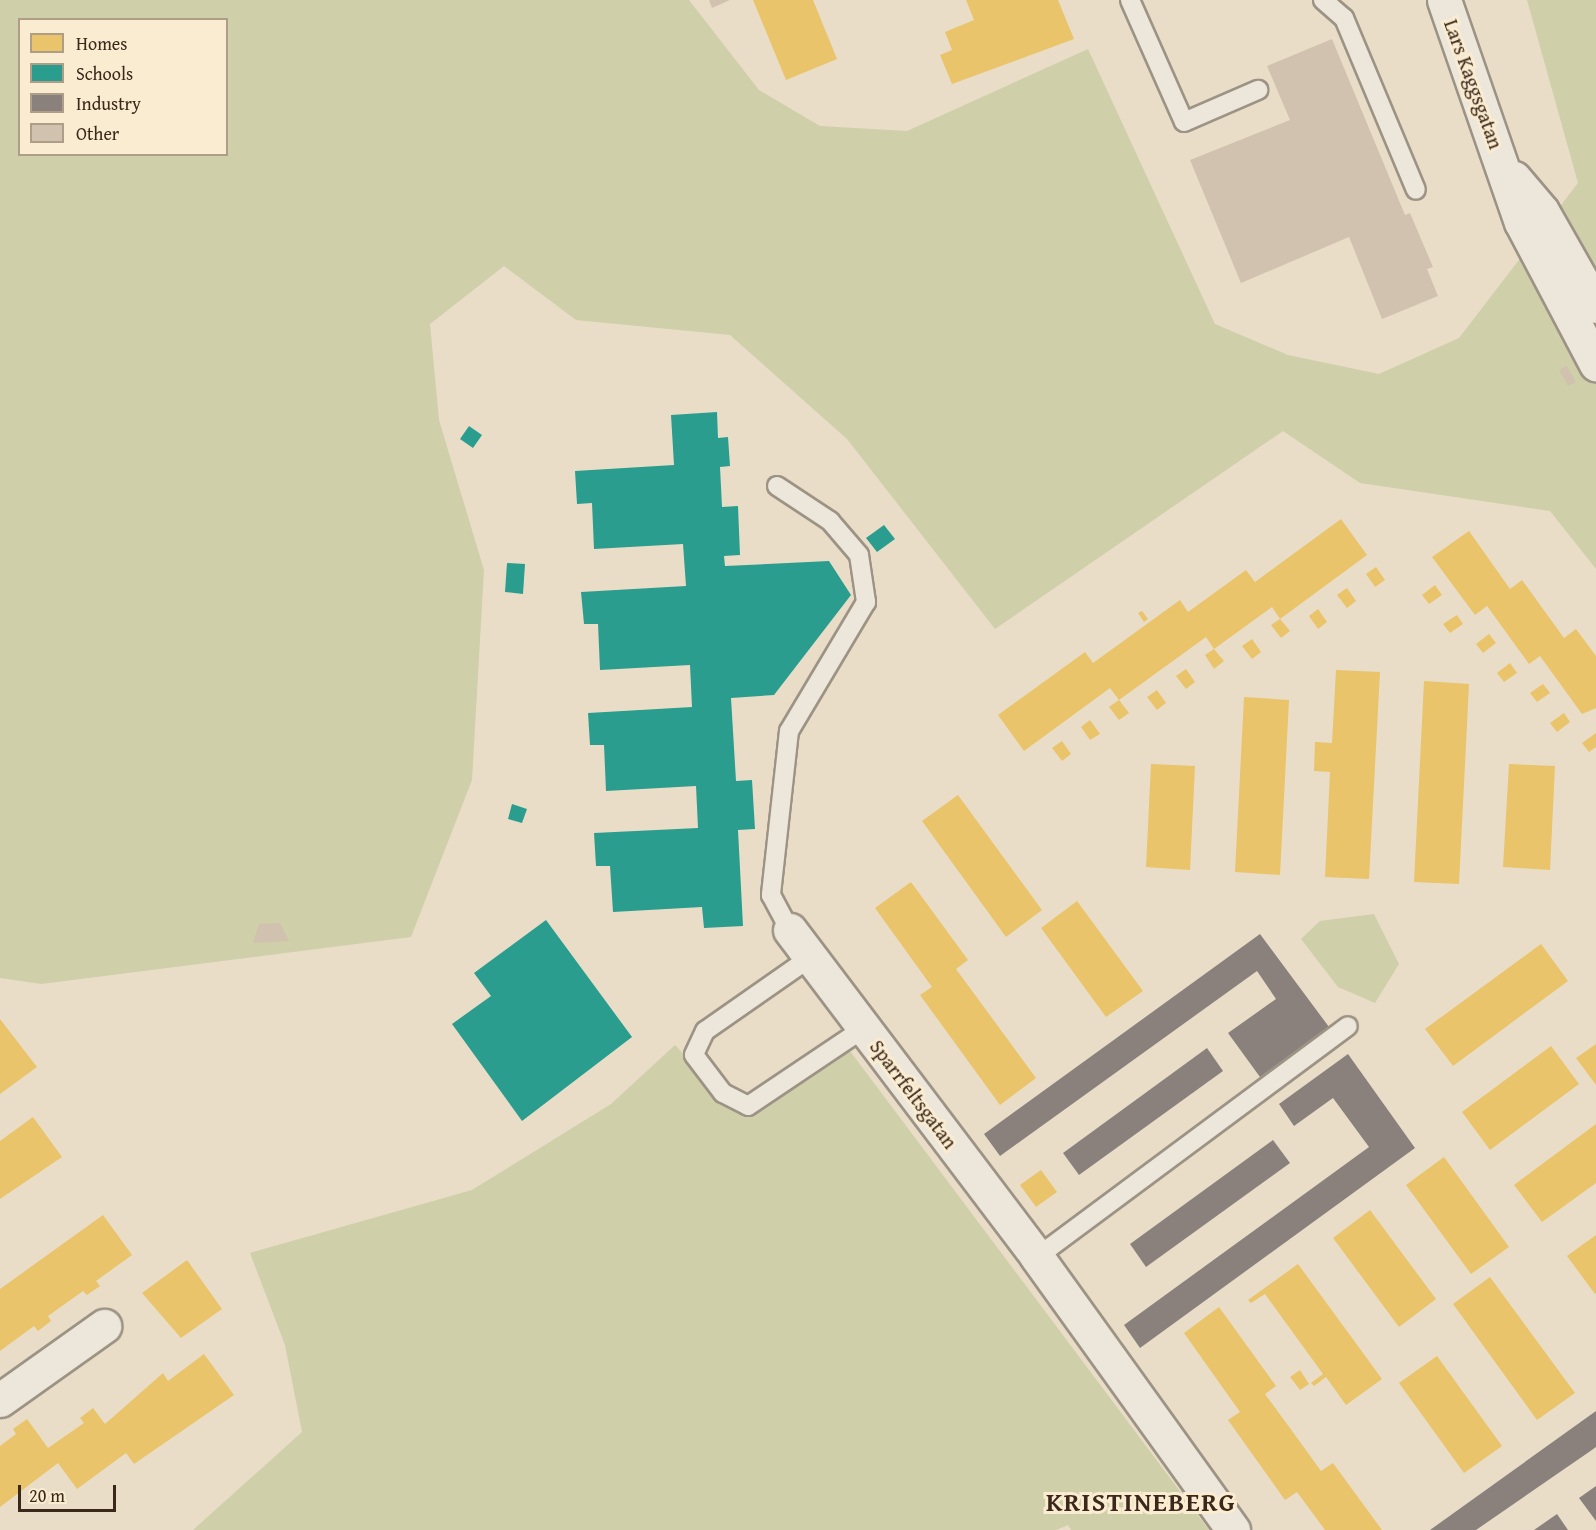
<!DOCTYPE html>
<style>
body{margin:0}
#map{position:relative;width:1596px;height:1530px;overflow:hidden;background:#e9ddc7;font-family:"Gentium Book Plus",serif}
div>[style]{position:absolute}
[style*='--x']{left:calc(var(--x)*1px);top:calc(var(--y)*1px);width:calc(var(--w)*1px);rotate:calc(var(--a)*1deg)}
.green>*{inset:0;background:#cfcfaa}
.homes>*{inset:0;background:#e9c46a}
.schools>*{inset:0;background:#2a9d8f}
.industry>*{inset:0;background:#8a817c}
.building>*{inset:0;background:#d1c2af}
.roads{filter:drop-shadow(2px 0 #9d9385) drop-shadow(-2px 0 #9d9385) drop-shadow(0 2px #9d9385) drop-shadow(0 -2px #9d9385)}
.lane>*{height:18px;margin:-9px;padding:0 9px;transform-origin:9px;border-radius:9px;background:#ece6db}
.street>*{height:33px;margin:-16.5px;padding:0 16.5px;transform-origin:16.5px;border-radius:16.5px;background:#ece6db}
.secondary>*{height:33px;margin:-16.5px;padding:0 16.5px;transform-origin:16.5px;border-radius:16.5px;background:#ece6db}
span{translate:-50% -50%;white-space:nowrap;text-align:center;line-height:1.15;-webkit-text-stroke:6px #faecd1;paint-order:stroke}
.street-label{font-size:20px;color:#3c281b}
.district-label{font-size:26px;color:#3c281b;font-weight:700;letter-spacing:1.5px}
.legend{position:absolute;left:18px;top:18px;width:210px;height:138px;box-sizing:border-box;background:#faecd1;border:2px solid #ae9e88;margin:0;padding:8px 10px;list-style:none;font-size:18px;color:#3c281b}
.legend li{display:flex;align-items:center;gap:12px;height:30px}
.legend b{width:30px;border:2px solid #ae9e88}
.scale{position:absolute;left:18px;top:1485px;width:98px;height:27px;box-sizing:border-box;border:3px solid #3c281b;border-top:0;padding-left:8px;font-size:18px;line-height:21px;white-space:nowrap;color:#3c281b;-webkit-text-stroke:4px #faecd1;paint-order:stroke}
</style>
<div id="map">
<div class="green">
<div style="clip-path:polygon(evenodd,0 0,689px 0,759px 90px,820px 126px,907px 131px,1088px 49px,1215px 324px,1288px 355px,1379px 374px,1459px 338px,1578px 183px,1527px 0,1596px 0,1596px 569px,1550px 511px,1360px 483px,1283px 431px,995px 629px,847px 439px,730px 335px,576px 320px,504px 266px,430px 324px,439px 420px,484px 570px,472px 780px,411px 937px,41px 984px,0 978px,0 0,20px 20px,226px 20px,226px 154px,20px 154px,20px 20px)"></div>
<div style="clip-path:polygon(1374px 914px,1399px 964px,1375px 1003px,1338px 987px,1301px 939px,1320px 921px)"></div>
<div style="clip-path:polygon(675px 1045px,743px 1117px,847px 1047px,1209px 1530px,1071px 1530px,1068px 1525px,1056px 1530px,193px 1530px,302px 1432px,285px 1345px,250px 1253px,472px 1190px,611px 1104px)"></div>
</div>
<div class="homes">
<div style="clip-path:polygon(753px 0,813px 0,837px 59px,786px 80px)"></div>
<div style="clip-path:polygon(966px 0,1058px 0,1074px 39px,952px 84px,940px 55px,952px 50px,945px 32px,974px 20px)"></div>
<div style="clip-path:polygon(1341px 519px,1367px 555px,1280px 619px,1272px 607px,1214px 649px,1206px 637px,1119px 700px,1110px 688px,1024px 751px,998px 715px,1085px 652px,1093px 663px,1180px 600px,1188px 612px,1246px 570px,1255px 582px)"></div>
<div style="clip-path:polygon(1469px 531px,1510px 589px,1522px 580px,1564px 638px,1576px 629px,1596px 656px,1596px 708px,1582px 714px,1540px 656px,1529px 664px,1487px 606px,1475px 615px,1432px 557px)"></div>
<div style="clip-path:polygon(1376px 567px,1385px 580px,1375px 587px,1366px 574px)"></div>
<div style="clip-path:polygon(1435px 585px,1442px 595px,1429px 604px,1422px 595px)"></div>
<div style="clip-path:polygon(1347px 588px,1356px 601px,1347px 608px,1337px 595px)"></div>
<div style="clip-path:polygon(1318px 609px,1327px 622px,1318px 629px,1309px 616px)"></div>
<div style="clip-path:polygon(1142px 611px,1148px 619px,1144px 622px,1138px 613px)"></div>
<div style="clip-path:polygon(1457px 615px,1463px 624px,1450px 633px,1443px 624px)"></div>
<div style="clip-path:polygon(1280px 619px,1290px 631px,1281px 638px,1271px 625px)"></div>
<div style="clip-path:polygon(1489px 634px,1496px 643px,1483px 653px,1476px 644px)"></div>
<div style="clip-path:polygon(1252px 639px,1261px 652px,1252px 659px,1242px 646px)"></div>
<div style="clip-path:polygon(1214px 649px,1224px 661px,1214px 669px,1205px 655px)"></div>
<div style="clip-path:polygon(1510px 663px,1517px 673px,1504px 682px,1497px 673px)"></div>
<div style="clip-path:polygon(1186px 669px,1195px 682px,1186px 689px,1176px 676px)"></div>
<div style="clip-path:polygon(1336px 670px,1380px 672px,1369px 879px,1325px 877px,1330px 772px,1314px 771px,1315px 742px,1332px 743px)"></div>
<div style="clip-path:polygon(1424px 681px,1469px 684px,1459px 884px,1414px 882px)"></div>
<div style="clip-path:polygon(1543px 684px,1550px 693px,1537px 702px,1530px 693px)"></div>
<div style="clip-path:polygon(1157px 690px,1166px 703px,1157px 710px,1147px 697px)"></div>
<div style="clip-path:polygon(1244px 697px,1289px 700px,1280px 875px,1235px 872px)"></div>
<div style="clip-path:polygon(1119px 700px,1129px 713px,1119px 720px,1109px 707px)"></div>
<div style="clip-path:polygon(1564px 713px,1570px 722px,1557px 732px,1550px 723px)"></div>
<div style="clip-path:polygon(1090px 720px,1100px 734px,1090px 740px,1081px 727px)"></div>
<div style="clip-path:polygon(1596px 733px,1596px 747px,1589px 752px,1582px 743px)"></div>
<div style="clip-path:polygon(1062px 741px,1071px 754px,1062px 761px,1052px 748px)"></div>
<div style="clip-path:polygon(1151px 764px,1195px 766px,1190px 870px,1146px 867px)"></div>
<div style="clip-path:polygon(1509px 764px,1555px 766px,1550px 870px,1503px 867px)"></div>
<div style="clip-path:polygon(958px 795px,1042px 910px,1006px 937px,922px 821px)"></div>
<div style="clip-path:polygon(911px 882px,968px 960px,956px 969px,1036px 1078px,1000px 1105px,920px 995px,932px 987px,875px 908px)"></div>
<div style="clip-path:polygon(1077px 901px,1143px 991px,1106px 1017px,1041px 928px)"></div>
<div style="clip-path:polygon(1541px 944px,1568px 981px,1453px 1066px,1425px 1029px)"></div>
<div style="clip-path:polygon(0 1019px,37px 1067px,0 1094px)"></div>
<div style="clip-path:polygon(1596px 1044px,1596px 1085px,1576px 1058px)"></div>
<div style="clip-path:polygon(1551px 1046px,1579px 1084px,1490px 1150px,1462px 1112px)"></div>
<div style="clip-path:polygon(33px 1117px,62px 1157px,0 1199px,0 1141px)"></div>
<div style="clip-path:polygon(1596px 1124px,1596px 1183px,1542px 1222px,1514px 1185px)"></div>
<div style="clip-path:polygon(1444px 1157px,1509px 1247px,1471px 1274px,1406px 1185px)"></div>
<div style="clip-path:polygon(1041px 1170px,1057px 1192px,1036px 1207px,1020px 1185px)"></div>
<div style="clip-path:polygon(1370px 1210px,1436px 1299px,1399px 1327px,1333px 1238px)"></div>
<div style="clip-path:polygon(103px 1215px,132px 1255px,96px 1281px,100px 1286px,87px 1295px,83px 1291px,48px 1316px,51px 1321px,38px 1331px,34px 1326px,0 1351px,0 1289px)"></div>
<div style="clip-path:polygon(1596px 1235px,1596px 1293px,1595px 1294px,1567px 1256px)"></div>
<div style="clip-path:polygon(187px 1260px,222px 1309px,181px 1338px,142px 1293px)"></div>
<div style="clip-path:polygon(1298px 1264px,1382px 1379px,1346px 1405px,1326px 1377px,1314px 1386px,1311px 1383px,1323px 1374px,1265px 1294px,1251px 1303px,1248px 1300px)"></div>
<div style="clip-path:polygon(1490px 1277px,1575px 1393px,1537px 1420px,1453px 1304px)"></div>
<div style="clip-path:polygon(1219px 1307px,1276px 1386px,1265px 1394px,1303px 1446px,1321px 1471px,1333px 1463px,1382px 1530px,1325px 1530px,1297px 1492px,1285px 1500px,1228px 1420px,1240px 1412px,1184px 1333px)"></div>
<div style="clip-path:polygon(204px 1354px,234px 1395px,134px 1464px,126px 1453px,77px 1489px,58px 1463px,0 1507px,0 1446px,16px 1434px,13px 1429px,27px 1419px,48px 1448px,84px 1423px,80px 1418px,93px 1408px,105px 1424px,163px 1373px,168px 1381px)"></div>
<div style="clip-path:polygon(1437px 1356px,1502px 1446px,1464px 1473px,1399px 1383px)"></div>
<div style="clip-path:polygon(1300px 1370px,1309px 1384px,1300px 1390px,1290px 1377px)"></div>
</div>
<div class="schools">
<div style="clip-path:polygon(717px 412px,718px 438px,728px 437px,730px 466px,720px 467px,722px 507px,738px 506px,740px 555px,724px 556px,725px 566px,829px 561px,851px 595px,774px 695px,731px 698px,736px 781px,752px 780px,755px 829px,738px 830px,743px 926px,704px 928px,702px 907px,613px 912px,610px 866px,596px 866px,594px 833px,698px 828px,696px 786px,606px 791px,604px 745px,590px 745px,588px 713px,692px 707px,690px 665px,600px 670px,598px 624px,584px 624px,581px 592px,686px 586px,683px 544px,594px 549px,592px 503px,577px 504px,575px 471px,674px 465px,671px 415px)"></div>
<div style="clip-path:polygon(469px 426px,482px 435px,473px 448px,460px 439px)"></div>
<div style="clip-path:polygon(884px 525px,895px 539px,877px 552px,866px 538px)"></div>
<div style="clip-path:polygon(507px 563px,525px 564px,523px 594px,505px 592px)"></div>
<div style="clip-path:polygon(512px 804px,527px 809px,522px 823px,508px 819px)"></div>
<div style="clip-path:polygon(546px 920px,632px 1037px,522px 1121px,452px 1024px,491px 996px,474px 973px)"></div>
</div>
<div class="industry">
<div style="clip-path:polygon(1260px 934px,1329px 1027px,1260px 1077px,1228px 1033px,1276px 999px,1257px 971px,1000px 1156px,984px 1134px)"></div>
<div style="clip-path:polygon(1207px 1048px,1223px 1071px,1079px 1175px,1063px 1153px)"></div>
<div style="clip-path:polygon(1348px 1054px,1415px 1148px,1140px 1348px,1124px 1325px,1369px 1147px,1333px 1098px,1294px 1126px,1279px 1104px)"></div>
<div style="clip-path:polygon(1273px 1140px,1290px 1163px,1146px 1267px,1130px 1244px)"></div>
<div style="clip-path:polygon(1596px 1411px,1596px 1447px,1589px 1452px,1476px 1530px,1430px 1530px)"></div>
<div style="clip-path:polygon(1596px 1486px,1596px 1521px,1579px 1498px)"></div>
<div style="clip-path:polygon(1557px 1514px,1568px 1530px,1534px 1530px)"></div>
</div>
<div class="building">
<div style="clip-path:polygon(709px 0,730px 0,712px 8px)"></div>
<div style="clip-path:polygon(1332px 39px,1405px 215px,1410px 213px,1433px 267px,1427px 269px,1438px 296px,1382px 319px,1349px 237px,1241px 283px,1190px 160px,1290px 120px,1267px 66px)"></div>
<div style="clip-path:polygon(1567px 366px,1576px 382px,1568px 386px,1559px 370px)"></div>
<div style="clip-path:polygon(280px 923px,289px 941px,253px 943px,259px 924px)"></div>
</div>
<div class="roads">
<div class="lane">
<div style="--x:1130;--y:0;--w:133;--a:66.1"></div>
<div style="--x:1184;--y:122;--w:81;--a:-23.4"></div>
<div style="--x:1323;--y:0;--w:28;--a:41"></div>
<div style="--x:1344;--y:18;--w:186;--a:67.3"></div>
<div style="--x:777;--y:486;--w:64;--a:33.4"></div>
<div style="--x:830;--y:521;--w:45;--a:49.5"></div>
<div style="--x:859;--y:555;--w:48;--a:81.5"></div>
<div style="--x:866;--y:602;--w:150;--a:120.8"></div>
<div style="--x:789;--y:731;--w:165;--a:96.3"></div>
<div style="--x:771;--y:895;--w:40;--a:62"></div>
<div style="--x:811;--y:957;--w:129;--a:145.1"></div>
<div style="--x:705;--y:1031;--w:26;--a:115"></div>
<div style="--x:694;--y:1055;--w:48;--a:52.7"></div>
<div style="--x:723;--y:1093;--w:28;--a:27"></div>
<div style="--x:748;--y:1106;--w:140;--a:-33.9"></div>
<div style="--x:1037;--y:1257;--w:387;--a:-36.6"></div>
</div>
<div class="street">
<div style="--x:790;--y:930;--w:410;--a:52.9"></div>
<div style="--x:1037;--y:1257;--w:336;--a:54.3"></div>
<div style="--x:0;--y:1400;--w:128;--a:-35.4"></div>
</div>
<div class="secondary">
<div style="--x:1444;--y:0;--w:235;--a:70.9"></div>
<div style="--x:1521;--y:222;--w:161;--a:62.2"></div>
<div style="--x:1514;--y:178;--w:43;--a:49.7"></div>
<div style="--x:1542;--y:211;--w:109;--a:60.4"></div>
</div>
</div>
<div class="street-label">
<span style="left:1474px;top:84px;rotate:70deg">Lars Kaggsgatan</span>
<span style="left:914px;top:1094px;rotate:53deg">Sparrfeltsgatan</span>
</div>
<div class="district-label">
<span style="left:1141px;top:1502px">KRISTINEBERG</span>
</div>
<ul class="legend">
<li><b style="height:16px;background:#e9c46a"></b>Homes</li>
<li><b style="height:16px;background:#2a9d8f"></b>Schools</li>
<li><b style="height:16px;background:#8a817c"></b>Industry</li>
<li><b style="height:16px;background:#d1c2af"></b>Other</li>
</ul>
<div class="scale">20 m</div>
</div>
